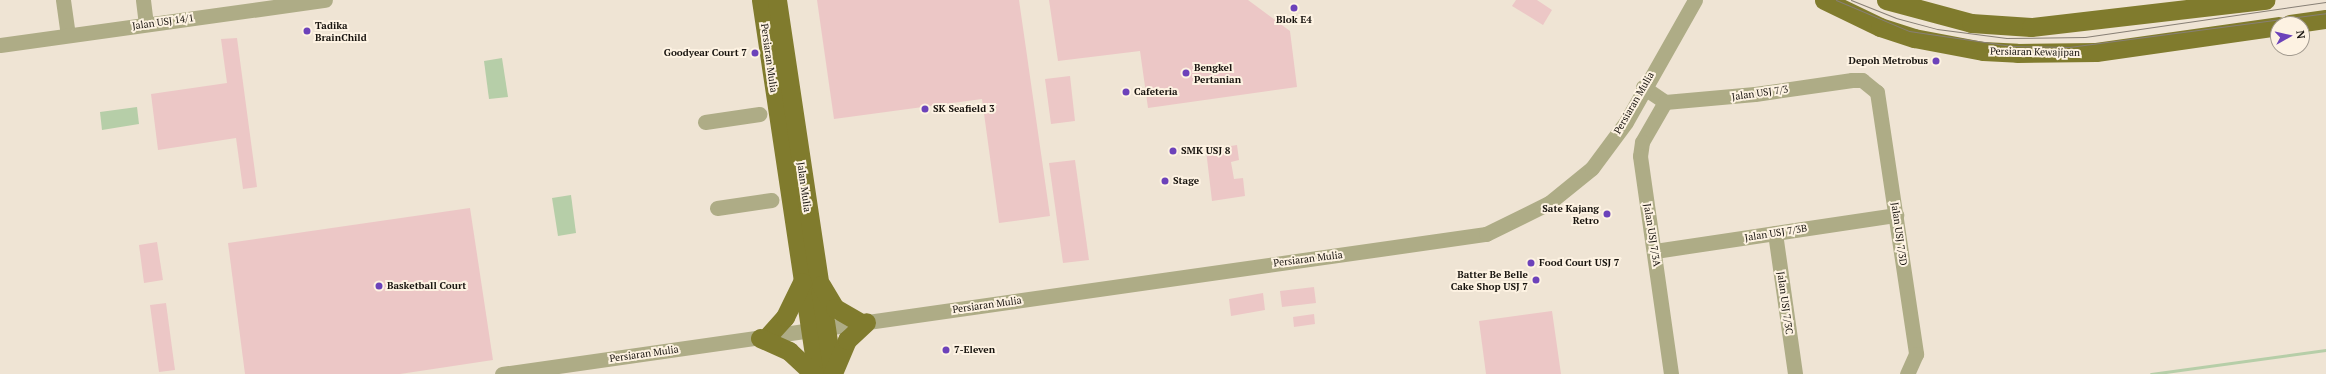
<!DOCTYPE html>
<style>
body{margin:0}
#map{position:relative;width:2326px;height:374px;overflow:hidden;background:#efe4d4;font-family:"PT Serif",serif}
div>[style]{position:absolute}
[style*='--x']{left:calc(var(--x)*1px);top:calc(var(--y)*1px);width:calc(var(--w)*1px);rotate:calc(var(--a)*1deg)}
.green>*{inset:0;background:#ecc7c6}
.water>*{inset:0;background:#b6cea8}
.stream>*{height:3px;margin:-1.5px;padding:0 1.5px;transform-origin:1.5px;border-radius:1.5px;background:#b6cea8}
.minor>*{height:15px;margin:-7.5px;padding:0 7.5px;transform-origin:7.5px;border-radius:7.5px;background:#aeac86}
.major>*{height:19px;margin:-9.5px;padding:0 9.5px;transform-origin:9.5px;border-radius:9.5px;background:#807b2d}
.tram>*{height:1px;margin:-0.5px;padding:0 0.5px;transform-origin:0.5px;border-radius:0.5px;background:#877f75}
.dots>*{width:11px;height:11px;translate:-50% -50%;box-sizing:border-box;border:2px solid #fdf2e2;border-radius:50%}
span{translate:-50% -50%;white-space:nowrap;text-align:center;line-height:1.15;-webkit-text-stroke:4px #fdf2e2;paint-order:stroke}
.poi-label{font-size:10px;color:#18140f;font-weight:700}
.left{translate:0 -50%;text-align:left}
.right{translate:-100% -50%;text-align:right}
.street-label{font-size:10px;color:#18140f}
.north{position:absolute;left:2270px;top:16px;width:40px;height:40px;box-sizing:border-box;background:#fdf2e2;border:1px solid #a1998e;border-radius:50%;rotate:82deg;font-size:11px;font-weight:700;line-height:16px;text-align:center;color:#18140f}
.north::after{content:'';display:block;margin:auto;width:14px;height:18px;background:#6c42ba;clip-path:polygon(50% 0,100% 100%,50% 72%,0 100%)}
</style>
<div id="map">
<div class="green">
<div style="clip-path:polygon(817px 0,1019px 0,1050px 216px,999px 223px,982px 99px,834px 119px)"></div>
<div style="clip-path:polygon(1049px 0,1248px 0,1290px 31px,1297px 87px,1148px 108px,1140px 51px,1058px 61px)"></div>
<div style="clip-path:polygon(1516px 0,1537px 0,1552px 10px,1543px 25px,1512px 6px)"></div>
<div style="clip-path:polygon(237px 38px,257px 187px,243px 189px,236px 138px,158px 150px,151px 94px,227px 83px,221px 39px)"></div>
<div style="clip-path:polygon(1070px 76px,1075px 121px,1051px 124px,1045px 79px)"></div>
<div style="clip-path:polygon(1237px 145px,1239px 160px,1231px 162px,1234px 179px,1243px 178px,1245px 196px,1212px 201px,1206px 150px)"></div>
<div style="clip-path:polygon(1075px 160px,1089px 260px,1063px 263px,1049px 163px)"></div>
<div style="clip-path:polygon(470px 208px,493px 360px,400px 374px,245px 374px,228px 243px)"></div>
<div style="clip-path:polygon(157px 242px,163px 280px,144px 283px,139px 245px)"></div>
<div style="clip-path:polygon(1314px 287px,1316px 303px,1282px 307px,1280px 291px)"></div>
<div style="clip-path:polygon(1263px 293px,1265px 310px,1231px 316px,1229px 299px)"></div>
<div style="clip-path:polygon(166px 303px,175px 370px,159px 372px,150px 305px)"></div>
<div style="clip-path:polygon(1552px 311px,1561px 374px,1486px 374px,1479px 321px)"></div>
<div style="clip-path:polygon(1314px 314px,1315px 324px,1294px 327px,1293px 317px)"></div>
</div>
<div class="water">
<div style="clip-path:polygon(502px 58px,508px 97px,489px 99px,484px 61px)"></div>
<div style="clip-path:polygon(137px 107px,139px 124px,102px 130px,100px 112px)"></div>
<div style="clip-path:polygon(571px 195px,576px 233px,558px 236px,552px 198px)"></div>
</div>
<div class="stream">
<div style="--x:2151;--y:374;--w:177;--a:-7.8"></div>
</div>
<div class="minor">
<div style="--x:63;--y:0;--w:35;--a:82"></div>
<div style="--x:143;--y:0;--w:24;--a:83"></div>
<div style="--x:0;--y:45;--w:328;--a:-7.9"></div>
<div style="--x:1643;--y:87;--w:27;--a:34"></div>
<div style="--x:1665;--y:102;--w:90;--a:-5.1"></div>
<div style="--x:1755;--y:94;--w:98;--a:-8.2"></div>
<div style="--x:1852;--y:80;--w:10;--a:0"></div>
<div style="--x:1862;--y:80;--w:19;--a:39"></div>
<div style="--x:1877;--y:92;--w:265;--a:81.5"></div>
<div style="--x:1916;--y:354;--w:22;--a:114"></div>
<div style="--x:1665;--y:102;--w:46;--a:119.9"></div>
<div style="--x:1642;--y:142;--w:14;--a:98"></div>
<div style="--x:1640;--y:156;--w:220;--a:81.9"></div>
<div style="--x:705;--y:122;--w:55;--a:-8.4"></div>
<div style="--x:717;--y:208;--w:55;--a:-8.4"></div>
<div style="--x:1775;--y:233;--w:142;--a:81.9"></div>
<div style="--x:1655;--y:251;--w:244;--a:-8.5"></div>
<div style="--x:502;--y:374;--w:994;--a:-8.1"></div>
<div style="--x:1486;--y:234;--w:70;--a:-26.2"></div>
<div style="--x:1549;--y:203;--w:55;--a:-39.1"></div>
<div style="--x:1592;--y:168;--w:57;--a:-53.5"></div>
<div style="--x:1626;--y:122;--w:140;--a:-60.5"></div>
</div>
<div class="major">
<div style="--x:761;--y:0;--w:378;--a:81.5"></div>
<div style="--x:777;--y:0;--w:378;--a:81.5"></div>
<div style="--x:1824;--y:0;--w:62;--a:25.7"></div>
<div style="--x:1880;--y:27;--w:36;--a:18"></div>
<div style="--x:1914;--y:38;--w:70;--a:10.7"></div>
<div style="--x:1983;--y:51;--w:34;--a:3"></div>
<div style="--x:2017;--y:53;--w:79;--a:-0.7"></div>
<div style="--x:2096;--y:52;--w:184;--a:-8.1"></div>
<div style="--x:1886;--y:0;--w:88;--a:15.1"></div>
<div style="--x:1971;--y:23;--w:60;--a:3.8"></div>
<div style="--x:2031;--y:27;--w:236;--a:-6.6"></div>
<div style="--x:2290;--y:24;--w:36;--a:-8"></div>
<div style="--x:821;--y:285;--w:27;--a:59"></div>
<div style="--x:835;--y:308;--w:30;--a:30"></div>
<div style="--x:767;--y:337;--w:27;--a:-48"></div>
<div style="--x:785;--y:317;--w:39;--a:-64"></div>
<div style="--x:760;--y:338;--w:32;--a:24"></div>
<div style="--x:789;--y:351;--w:34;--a:43"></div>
<div style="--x:833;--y:373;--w:36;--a:-67"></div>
<div style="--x:847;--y:340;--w:26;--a:-43"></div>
</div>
<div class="tram">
<div style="--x:1836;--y:0;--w:79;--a:23"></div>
<div style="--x:1909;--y:31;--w:104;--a:8.3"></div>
<div style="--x:2012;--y:46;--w:57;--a:1"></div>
<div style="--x:2069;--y:47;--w:259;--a:-7.5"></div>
<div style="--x:1851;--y:0;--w:48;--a:21.8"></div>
<div style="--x:1896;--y:18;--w:42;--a:15"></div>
<div style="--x:1937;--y:29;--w:70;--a:7.4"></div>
<div style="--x:2006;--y:38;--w:79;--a:-0.7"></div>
<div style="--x:2085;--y:37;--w:244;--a:-8.3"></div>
</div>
<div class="dots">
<div style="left:1294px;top:8px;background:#6c42ba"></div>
<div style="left:307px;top:31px;background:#6c42ba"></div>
<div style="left:755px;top:53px;background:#6c42ba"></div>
<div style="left:1936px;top:61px;background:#6c42ba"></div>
<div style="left:1186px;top:73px;background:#6c42ba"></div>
<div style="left:1126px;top:92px;background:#6c42ba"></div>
<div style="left:925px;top:109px;background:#6c42ba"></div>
<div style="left:1173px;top:151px;background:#6c42ba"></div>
<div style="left:1165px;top:181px;background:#6c42ba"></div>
<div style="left:1607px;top:214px;background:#6c42ba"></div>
<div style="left:1531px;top:263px;background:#6c42ba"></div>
<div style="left:1536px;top:280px;background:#6c42ba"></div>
<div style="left:379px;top:286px;background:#6c42ba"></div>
<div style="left:946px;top:350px;background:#6c42ba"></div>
</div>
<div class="poi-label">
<span style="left:1294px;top:20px">Blok E4</span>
<span class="left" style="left:315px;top:31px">Tadika<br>BrainChild</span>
<span class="right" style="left:747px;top:53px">Goodyear Court 7</span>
<span class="right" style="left:1928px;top:61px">Depoh Metrobus</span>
<span class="left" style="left:1194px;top:73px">Bengkel<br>Pertanian</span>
<span class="left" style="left:1134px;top:92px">Cafeteria</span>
<span class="left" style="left:933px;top:109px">SK Seafield 3</span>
<span class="left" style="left:1181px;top:151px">SMK USJ 8</span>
<span class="left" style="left:1173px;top:181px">Stage</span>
<span class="right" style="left:1599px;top:214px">Sate Kajang<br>Retro</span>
<span class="left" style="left:1539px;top:263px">Food Court USJ 7</span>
<span class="right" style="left:1528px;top:280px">Batter Be Belle<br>Cake Shop USJ 7</span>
<span class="left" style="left:387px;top:286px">Basketball Court</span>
<span class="left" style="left:954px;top:350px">7-Eleven</span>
</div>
<div class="street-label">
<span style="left:163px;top:22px;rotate:-8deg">Jalan USJ 14/1</span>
<span style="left:2035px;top:52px;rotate:1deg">Persiaran Kewajipan</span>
<span style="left:769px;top:58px;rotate:82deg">Persiaran Mulia</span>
<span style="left:1760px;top:93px;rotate:-8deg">Jalan USJ 7/3</span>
<span style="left:1634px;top:103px;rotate:-60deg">Persiaran Mulia</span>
<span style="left:804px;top:187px;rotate:82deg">Jalan Mulia</span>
<span style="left:1776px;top:233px;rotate:-9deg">Jalan USJ 7/3B</span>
<span style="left:1899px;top:234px;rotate:82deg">Jalan USJ 7/3D</span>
<span style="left:1652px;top:235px;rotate:81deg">Jalan USJ 7/3A</span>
<span style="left:1308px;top:259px;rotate:-7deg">Persiaran Mulia</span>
<span style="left:1785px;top:303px;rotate:82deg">Jalan USJ 7/3C</span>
<span style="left:987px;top:305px;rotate:-8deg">Persiaran Mulia</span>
<span style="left:644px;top:354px;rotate:-8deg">Persiaran Mulia</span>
</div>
<div class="north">N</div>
</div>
